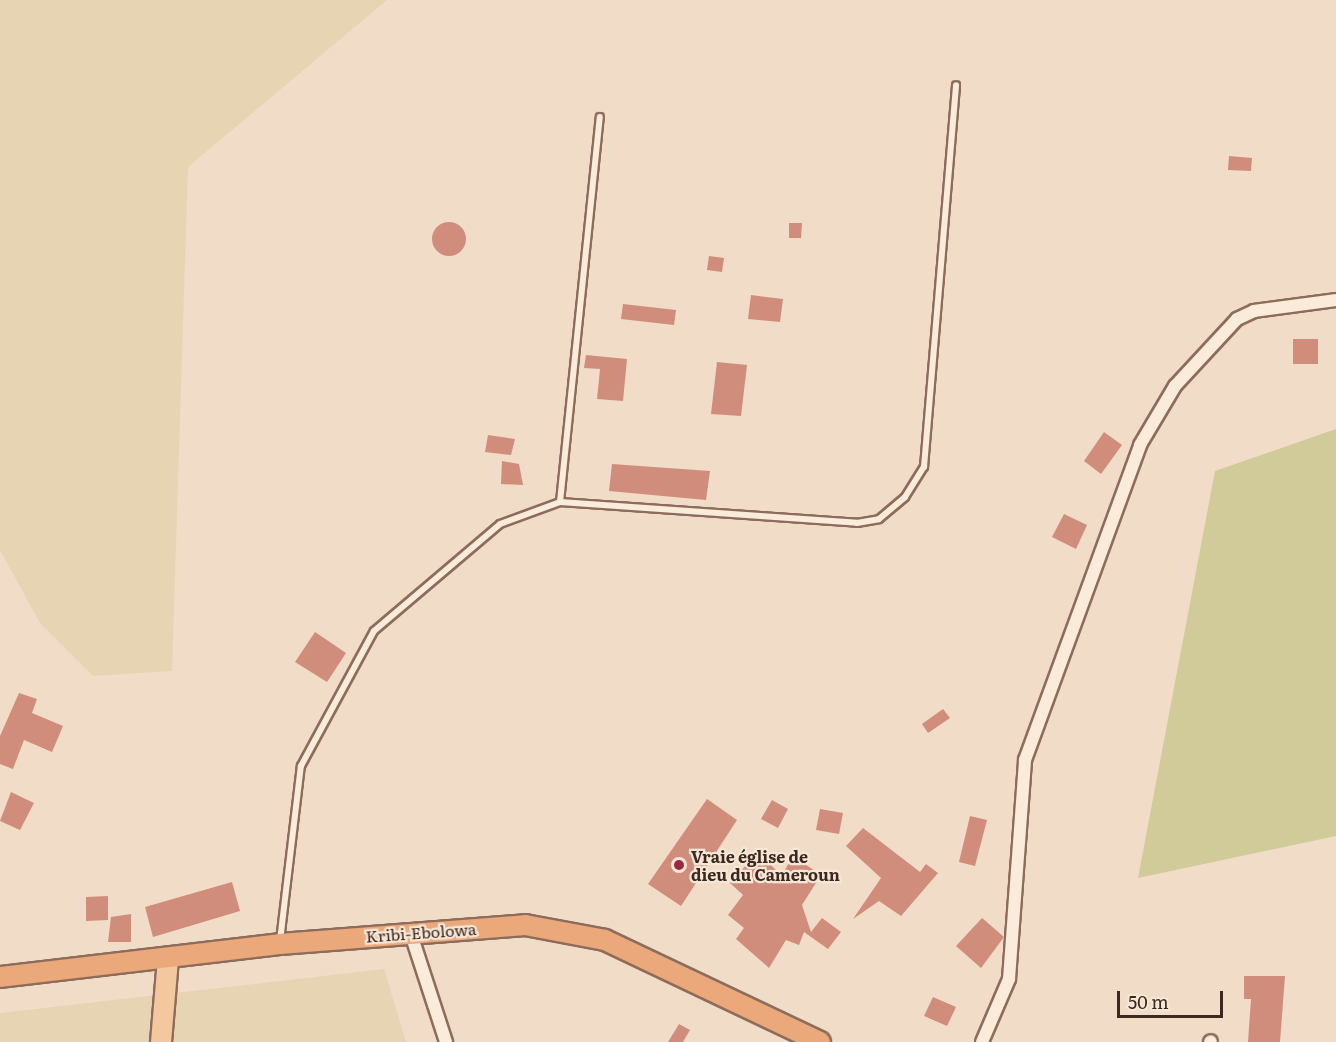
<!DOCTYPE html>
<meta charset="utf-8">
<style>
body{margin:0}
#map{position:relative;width:1336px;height:1042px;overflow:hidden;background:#f1dcc7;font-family:Literata,serif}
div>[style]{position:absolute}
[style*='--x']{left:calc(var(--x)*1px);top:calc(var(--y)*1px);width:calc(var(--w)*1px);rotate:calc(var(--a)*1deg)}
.farmland>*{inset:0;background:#e7d4b3}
.green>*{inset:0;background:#d0cb99}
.building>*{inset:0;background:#d08d7b}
.round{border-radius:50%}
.roads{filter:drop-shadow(2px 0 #8d6c5b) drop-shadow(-2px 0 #8d6c5b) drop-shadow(0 2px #8d6c5b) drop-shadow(0 -2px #8d6c5b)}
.service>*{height:6px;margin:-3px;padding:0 3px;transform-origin:3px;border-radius:3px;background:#faebdb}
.minor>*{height:12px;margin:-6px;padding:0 6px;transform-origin:6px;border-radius:6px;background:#faebdb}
.primary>*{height:20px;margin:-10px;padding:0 10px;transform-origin:10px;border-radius:10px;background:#f4c89e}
.trunk>*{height:20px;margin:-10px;padding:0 10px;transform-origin:10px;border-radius:10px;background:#eba87a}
.dots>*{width:16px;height:16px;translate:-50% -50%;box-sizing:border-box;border:3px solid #f7e7d7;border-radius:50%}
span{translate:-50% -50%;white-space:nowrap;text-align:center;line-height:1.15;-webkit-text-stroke:4.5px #f7e7d7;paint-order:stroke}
.poi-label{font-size:16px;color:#3d281f;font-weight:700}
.left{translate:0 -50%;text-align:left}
.street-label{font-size:16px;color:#3d281f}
.scale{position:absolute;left:1117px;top:991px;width:106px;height:27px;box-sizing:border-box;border:3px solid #3d281f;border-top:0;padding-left:8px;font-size:18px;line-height:21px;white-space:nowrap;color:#3d281f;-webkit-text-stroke:4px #f7e7d7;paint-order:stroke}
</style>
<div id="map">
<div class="farmland">
<div style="clip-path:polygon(0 0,387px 0,188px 167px,172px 671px,93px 676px,40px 623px,0 550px)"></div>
<div style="clip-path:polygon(384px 969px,406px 1042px,0 1042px,0 1013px)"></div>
</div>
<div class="green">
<div style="clip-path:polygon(1336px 429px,1336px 836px,1138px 878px,1215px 471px)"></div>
</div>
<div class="building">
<div style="clip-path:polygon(1229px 156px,1252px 158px,1251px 171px,1228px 170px)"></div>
<div class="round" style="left:432px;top:222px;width:34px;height:34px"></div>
<div style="clip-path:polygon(789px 223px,802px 223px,801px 238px,789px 238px)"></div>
<div style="clip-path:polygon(709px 256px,724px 258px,722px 272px,707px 270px)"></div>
<div style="clip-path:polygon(751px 295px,783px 299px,780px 322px,748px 319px)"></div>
<div style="clip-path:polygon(623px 304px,676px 310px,674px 325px,621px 319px)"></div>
<div style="clip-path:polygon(1293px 339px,1318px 339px,1318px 364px,1293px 364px)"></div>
<div style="clip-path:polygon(586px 355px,627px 359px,623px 401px,597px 399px,600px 369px,584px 368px)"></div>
<div style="clip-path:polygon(717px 362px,747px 365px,741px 416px,711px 414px)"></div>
<div style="clip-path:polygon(1104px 432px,1122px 445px,1101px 474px,1084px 461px)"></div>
<div style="clip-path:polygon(488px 435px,515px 439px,511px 455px,485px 452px)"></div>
<div style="clip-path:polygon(502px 461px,519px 464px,523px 485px,501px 484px)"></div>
<div style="clip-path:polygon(612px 464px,710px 471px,706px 500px,609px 491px)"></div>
<div style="clip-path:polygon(1064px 514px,1087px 525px,1076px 549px,1052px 537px)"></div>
<div style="clip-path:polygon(315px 632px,346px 653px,327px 682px,295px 662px)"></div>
<div style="clip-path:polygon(19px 693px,37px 699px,32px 713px,63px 726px,52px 752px,24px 740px,13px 769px,0 764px,0 736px)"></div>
<div style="clip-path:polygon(943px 709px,950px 718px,928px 733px,922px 724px)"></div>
<div style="clip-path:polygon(11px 792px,34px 803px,20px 830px,0 821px)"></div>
<div style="clip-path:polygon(707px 799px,737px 820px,681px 906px,648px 884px)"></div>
<div style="clip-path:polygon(772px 800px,788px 809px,778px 828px,761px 819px)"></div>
<div style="clip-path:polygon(820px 809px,843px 813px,839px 834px,816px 830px)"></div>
<div style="clip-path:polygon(970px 816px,987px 820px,975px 866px,959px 862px)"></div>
<div style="clip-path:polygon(863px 828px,920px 872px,926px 864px,938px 873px,901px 916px,879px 901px,853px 919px,881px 878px,846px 846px)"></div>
<div style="clip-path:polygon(757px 853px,782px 875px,793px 856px,821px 875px,802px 905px,811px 932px,822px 918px,841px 932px,828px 949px,804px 932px,799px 945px,786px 940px,769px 968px,736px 939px,744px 928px,728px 915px,743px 895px,730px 883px)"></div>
<div style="clip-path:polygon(232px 882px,240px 911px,153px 937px,145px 907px)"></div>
<div style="clip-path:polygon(108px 896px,108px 920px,86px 921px,86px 897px)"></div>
<div style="clip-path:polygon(131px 914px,131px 942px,108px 942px,111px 917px)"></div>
<div style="clip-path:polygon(982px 918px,1004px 937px,981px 968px,956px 946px)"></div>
<div style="clip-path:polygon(1244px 976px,1285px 976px,1280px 1042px,1248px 1042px,1251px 999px,1244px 999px)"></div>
<div style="clip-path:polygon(933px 997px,956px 1007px,947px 1026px,924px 1016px)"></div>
<div style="clip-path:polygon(679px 1024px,690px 1030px,683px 1042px,668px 1042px)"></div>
</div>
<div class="roads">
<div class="service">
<div style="--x:560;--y:502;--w:387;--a:-84.1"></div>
<div style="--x:280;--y:941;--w:176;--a:-83.2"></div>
<div style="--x:301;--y:766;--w:153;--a:-61.6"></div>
<div style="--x:374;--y:631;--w:165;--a:-40.3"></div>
<div style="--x:500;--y:524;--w:64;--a:-20.1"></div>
<div style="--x:560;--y:502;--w:298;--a:4"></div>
<div style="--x:857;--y:523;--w:22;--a:-10"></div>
<div style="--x:879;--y:519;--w:34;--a:-40"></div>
<div style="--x:905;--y:497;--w:36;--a:-58"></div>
<div style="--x:924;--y:467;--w:383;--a:-85.2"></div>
</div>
<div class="minor">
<div style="--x:410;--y:931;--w:117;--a:72"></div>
<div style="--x:982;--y:1042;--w:69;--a:-66.8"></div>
<div style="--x:1009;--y:979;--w:220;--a:-85.8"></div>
<div style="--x:1025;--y:760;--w:335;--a:-69.9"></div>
<div style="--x:1140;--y:445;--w:69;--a:-59.3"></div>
<div style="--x:1175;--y:386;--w:91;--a:-47.2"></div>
<div style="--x:1237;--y:319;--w:19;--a:-25"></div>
<div style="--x:1254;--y:311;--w:83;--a:-7.6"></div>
<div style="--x:1210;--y:1042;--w:1;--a:-45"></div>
</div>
<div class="primary">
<div style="--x:161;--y:1042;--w:83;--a:-85.2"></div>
</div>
<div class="trunk">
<div style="--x:0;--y:977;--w:282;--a:-6.7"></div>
<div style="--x:280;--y:944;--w:246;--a:-4.4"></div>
<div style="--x:525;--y:925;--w:81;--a:10.6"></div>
<div style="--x:605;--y:940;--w:238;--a:25.4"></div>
</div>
</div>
<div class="dots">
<div style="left:679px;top:865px;background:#9f2840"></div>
</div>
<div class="poi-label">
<span class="left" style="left:691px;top:865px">Vraie église de<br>dieu du Cameroun</span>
</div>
<div class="street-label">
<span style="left:421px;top:932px;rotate:-4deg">Kribi-Ebolowa</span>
</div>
<div class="scale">50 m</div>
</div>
